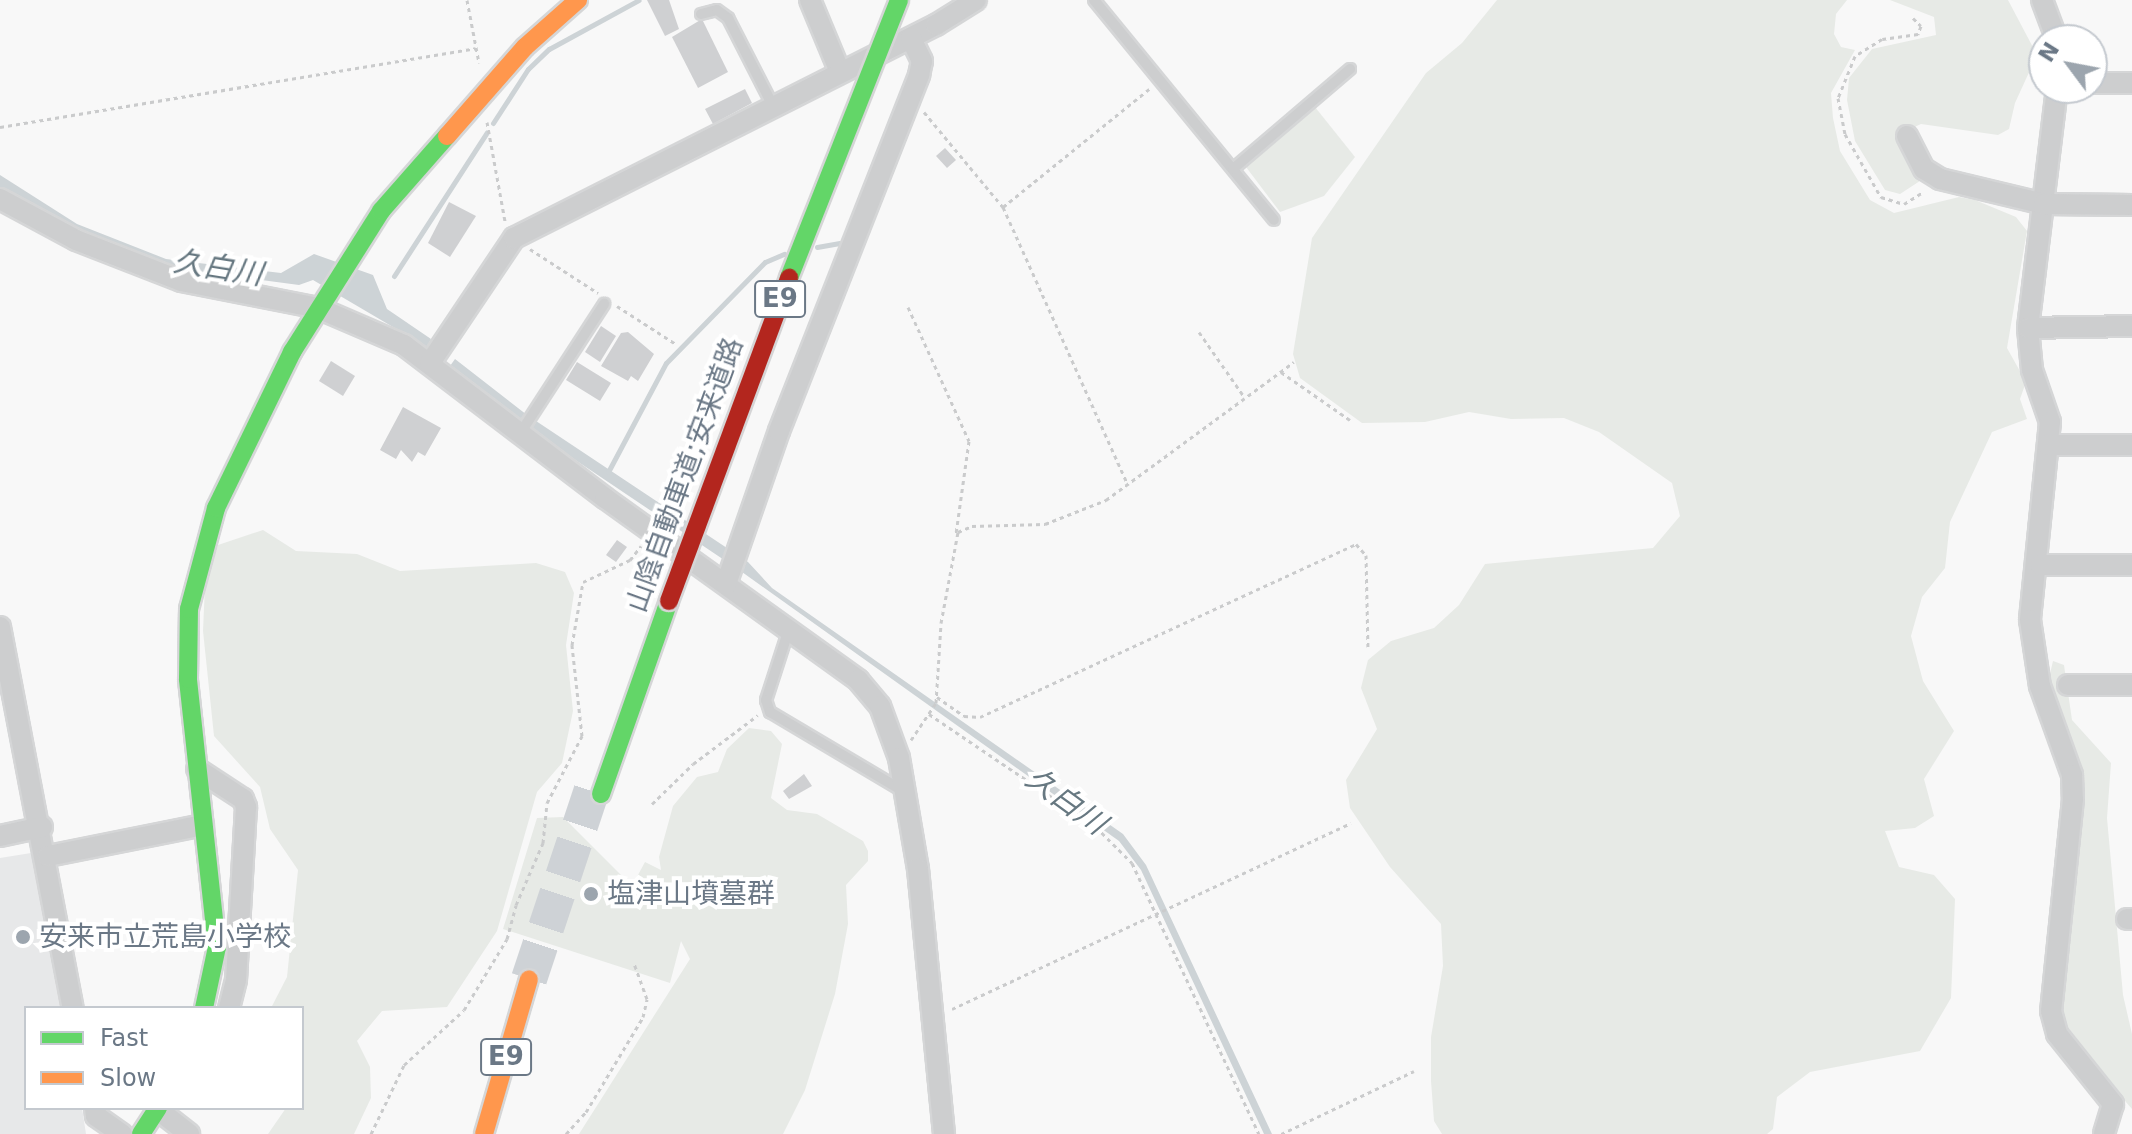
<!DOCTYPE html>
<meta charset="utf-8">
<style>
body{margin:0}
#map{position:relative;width:2132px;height:1134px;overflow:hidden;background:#f8f8f8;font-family:"DejaVu Sans","Noto Sans JP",sans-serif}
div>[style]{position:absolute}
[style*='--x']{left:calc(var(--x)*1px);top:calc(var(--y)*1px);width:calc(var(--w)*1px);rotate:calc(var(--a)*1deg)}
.built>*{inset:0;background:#e7e8e9}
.green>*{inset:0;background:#e7eae6}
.water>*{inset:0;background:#cdd3d6}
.stream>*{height:5px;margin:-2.5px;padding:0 2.5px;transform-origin:2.5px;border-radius:2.5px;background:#cdd3d6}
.building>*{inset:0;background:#cfd0d2}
.highway-tunnel>*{height:36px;margin-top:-18px;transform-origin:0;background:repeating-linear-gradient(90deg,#ced2d6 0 36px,transparent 0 54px)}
.path>*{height:3px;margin-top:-1.5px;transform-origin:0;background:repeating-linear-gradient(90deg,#cacbcc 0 4px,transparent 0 8px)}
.roads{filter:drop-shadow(2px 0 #d5d6d7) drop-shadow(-2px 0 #d5d6d7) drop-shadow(0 2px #d5d6d7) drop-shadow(0 -2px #d5d6d7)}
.lane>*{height:10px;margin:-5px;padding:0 5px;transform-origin:5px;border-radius:5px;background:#cdcecf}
.street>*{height:20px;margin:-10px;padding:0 10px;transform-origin:10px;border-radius:10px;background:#cdcecf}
.fast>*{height:18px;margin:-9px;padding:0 9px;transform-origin:9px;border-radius:9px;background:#63d668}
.slow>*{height:18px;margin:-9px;padding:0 9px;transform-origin:9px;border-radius:9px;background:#ff974d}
.bridges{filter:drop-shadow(2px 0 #d5d5d6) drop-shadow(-2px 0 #d5d5d6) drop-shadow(0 2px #d5d5d6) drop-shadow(0 -2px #d5d5d6)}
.fast-bridge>*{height:18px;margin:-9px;padding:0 9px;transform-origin:9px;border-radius:9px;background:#63d668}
.jam-bridge>*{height:18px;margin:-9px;padding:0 9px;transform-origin:9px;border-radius:9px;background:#b3261e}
.dots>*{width:22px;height:22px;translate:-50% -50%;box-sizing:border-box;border:4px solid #fff;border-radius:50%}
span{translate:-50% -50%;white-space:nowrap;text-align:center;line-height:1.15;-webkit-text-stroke:8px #fff;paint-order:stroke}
.shield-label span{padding:2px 6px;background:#fff;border:2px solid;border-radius:6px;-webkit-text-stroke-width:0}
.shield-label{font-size:26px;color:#6b7886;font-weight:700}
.street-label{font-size:28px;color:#6b7886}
.poi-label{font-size:28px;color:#6b7886}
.left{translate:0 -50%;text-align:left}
.water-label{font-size:30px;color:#677881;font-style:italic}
.legend{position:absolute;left:24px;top:1006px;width:280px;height:104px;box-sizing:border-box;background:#fff;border:2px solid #c4c9cf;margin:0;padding:10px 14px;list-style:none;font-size:24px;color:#6b7886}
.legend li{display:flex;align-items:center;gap:16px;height:40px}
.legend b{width:40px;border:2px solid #c4c9cf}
.north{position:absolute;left:2028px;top:24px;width:80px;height:80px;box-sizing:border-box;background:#fff;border:2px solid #c4c9cf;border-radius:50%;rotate:302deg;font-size:22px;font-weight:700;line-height:32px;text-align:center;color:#6b7886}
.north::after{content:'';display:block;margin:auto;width:28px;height:36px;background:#9ca5ae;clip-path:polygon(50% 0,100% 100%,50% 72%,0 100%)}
</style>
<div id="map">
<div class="built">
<div style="clip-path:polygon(31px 853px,61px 1008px,26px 1008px,26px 1108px,82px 1108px,86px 1134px,0 1134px,0 858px)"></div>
</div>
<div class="green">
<div style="clip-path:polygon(1497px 0,1847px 0,1836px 14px,1834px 34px,1841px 47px,1855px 50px,1831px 93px,1833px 118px,1840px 151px,1870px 200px,1894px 213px,1959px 197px,1975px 200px,2016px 217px,2027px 231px,2007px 348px,2026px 382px,2020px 399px,2027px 419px,1992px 432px,1950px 522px,1945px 568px,1922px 597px,1911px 636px,1923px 681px,1954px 731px,1924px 779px,1934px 816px,1915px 828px,1885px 831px,1899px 867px,1934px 875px,1955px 899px,1951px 998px,1920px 1051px,1810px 1072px,1777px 1097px,1773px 1129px,1767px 1134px,1442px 1134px,1434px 1121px,1431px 1081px,1431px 1037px,1443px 966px,1441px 924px,1390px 867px,1350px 808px,1346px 780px,1377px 729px,1361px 688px,1368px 660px,1391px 641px,1434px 628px,1459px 605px,1485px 564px,1653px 548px,1680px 516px,1672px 483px,1599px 432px,1564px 418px,1511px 419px,1469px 412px,1425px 422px,1362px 423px,1300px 378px,1293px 354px,1312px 238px,1426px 73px,1462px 43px)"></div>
<div style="clip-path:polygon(1890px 0,2008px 0,2037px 55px,2015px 103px,2009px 129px,1998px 135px,1921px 124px,1899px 134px,1905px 153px,1923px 179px,1900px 194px,1885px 190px,1855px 141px,1847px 100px,1849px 78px,1872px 49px,1936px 35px,1934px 17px)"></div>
<div style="clip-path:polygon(1315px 107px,1355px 157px,1324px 196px,1280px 212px,1246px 167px)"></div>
<div style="clip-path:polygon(263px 530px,296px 551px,357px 554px,400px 571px,536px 563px,565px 572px,574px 593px,566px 645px,573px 711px,562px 763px,537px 792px,497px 931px,447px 1007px,382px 1011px,357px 1041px,370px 1067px,371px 1098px,354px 1134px,268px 1134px,286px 1108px,302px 1108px,302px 1008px,271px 1008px,287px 977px,298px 870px,270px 829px,260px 787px,214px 736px,203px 631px,205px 585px,218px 545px)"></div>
<div style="clip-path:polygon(2053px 661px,2064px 665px,2072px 720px,2111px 763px,2107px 818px,2123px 995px,2132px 1034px,2132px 1109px,2064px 1031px,2058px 1005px,2076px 845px,2047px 686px)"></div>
<div style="clip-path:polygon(749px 728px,771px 731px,782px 744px,771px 798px,787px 810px,817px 814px,863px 841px,868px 851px,868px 861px,846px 885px,848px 924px,835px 994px,805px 1090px,783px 1134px,579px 1134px,690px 959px,681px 941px,670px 983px,503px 929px,537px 818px,563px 817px,632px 886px,645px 862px,661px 870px,659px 857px,673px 806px,697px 777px,718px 772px,727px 749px)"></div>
</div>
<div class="water">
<div style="clip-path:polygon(0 175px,77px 224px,166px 259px,281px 273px,314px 254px,373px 275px,387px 309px,431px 339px,427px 347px,313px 280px,299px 285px,177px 269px,73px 230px,0 187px)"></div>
<div style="clip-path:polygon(455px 359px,527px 415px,748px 562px,772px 588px,1123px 834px,1146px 865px,1272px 1134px,1264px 1134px,1141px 870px,1119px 841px,742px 572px,562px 451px,450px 366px)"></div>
</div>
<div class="stream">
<div style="--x:493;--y:123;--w:64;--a:-57.1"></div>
<div style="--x:528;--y:69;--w:29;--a:-44"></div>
<div style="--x:549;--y:49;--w:102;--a:-28.6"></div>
<div style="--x:817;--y:247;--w:23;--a:-10"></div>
<div style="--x:394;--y:276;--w:171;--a:-57.1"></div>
<div style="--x:608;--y:472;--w:123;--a:-62"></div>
<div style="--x:666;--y:363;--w:141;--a:-45.6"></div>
<div style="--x:765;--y:262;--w:21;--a:-23"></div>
<div style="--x:0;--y:681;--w:30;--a:78"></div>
</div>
<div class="building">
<div style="clip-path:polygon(647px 0,669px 0,679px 29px,665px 36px)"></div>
<div style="clip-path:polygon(702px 19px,728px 72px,698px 88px,672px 37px)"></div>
<div style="clip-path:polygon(745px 89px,752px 103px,713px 124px,705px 109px)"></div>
<div style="clip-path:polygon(945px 148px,956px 160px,947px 168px,936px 156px)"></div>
<div style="clip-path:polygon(449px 202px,476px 216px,450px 257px,428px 243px)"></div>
<div style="clip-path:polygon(601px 326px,616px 336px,600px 362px,585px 352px)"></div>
<div style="clip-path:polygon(628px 332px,654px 354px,638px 381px,631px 376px,628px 381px,601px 366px,621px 333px)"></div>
<div style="clip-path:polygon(331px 361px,355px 376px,343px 396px,319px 381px)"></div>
<div style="clip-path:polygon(577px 362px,611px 383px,600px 401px,566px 380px)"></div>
<div style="clip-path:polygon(403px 407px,441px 428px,425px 456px,418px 452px,412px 462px,401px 450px,396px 459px,380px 450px)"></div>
<div style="clip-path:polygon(617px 540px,627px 547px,616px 562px,606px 555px)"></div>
<div style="clip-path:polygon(804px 774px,812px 786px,789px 799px,783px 791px)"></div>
</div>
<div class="highway-tunnel">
<div style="--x:529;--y:979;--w:199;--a:-71.6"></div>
</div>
<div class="path">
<div style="--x:467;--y:0;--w:64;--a:79.2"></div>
<div style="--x:1913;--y:18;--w:11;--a:45"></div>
<div style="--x:1921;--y:26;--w:9;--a:111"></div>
<div style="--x:1918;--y:34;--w:36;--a:172"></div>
<div style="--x:1882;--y:39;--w:32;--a:148"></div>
<div style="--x:1855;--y:56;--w:45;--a:112"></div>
<div style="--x:1838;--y:98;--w:37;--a:79"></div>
<div style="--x:1845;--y:134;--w:73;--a:60.3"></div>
<div style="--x:1881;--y:197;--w:24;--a:17"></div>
<div style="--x:1904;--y:204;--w:22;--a:-32"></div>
<div style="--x:924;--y:112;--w:124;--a:50.3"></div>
<div style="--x:1003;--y:207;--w:305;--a:65.8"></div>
<div style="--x:487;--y:122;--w:101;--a:79.7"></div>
<div style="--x:0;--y:127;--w:482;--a:-9.4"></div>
<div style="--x:1003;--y:207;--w:188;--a:-38.9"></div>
<div style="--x:530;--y:249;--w:81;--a:32.9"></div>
<div style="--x:617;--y:306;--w:70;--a:32.8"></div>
<div style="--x:908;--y:307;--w:147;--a:65.5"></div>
<div style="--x:969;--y:441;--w:93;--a:98"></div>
<div style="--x:1199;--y:332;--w:80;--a:55.1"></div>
<div style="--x:1281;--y:372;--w:84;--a:34.8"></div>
<div style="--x:937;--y:697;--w:33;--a:35"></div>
<div style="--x:964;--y:716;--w:16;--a:4"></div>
<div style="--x:980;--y:717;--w:414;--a:-24.7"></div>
<div style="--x:1356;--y:544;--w:15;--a:48"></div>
<div style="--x:1366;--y:555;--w:92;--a:88.8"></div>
<div style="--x:929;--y:714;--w:202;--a:34.1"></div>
<div style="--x:1096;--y:827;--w:51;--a:45"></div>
<div style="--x:1132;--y:863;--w:299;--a:64.9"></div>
<div style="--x:911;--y:740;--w:45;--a:-56"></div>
<div style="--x:936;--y:703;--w:80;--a:-86.4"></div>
<div style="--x:941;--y:623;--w:93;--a:-79.4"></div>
<div style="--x:958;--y:532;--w:15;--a:-23"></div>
<div style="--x:972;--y:526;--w:73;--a:-1.6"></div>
<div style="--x:1045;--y:524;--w:66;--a:-21.5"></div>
<div style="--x:1106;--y:500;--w:233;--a:-36.3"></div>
<div style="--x:652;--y:804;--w:57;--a:-44.3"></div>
<div style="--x:693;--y:764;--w:81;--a:-37"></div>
<div style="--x:952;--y:1009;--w:440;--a:-25"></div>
<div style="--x:371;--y:1134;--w:76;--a:-64.4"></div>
<div style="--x:404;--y:1065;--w:81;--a:-42.5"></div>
<div style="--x:464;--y:1010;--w:83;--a:-58.8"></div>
<div style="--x:507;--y:939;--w:35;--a:-75"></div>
<div style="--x:516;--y:905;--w:68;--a:-66.5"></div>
<div style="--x:543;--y:843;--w:40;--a:-84.3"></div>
<div style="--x:547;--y:803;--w:76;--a:-62.4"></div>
<div style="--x:582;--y:736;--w:92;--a:-96.3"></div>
<div style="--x:572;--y:645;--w:64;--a:-80.1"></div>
<div style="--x:583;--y:582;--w:52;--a:-25.1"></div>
<div style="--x:630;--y:560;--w:18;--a:-52"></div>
<div style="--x:566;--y:1134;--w:30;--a:-48"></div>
<div style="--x:586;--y:1112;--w:111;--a:-59"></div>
<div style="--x:643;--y:1017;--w:18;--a:-77"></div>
<div style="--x:647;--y:999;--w:38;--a:-110"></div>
<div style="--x:1281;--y:1134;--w:147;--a:-25.3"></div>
</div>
<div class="roads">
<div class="lane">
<div style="--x:1094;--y:0;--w:284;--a:50.7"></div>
<div style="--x:701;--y:14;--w:16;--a:-14"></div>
<div style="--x:717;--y:10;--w:14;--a:36"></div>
<div style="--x:728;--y:18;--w:99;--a:62.9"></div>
<div style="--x:1233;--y:169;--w:154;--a:-40.5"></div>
<div style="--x:521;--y:432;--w:153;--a:-57"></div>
<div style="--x:789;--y:629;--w:75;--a:107.9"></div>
<div style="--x:766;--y:700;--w:13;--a:72"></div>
<div style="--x:770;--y:712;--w:155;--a:30.7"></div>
</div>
<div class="street">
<div style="--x:810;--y:0;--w:78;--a:67.4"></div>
<div style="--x:2042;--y:0;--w:43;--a:69.4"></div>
<div style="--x:2092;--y:83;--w:40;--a:0"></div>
<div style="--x:2057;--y:88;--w:242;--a:96.9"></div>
<div style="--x:2028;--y:328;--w:42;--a:84.6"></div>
<div style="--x:2032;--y:370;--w:55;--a:70.9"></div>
<div style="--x:2050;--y:422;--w:199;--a:95.8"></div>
<div style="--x:2030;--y:620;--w:67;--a:81.4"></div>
<div style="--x:2040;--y:686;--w:95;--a:70.2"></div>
<div style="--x:2072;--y:775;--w:24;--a:88"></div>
<div style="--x:2073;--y:799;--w:213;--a:95.9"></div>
<div style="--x:2051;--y:1011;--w:24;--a:75"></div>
<div style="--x:2057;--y:1034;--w:90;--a:51.3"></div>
<div style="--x:2113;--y:1104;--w:31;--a:107"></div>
<div style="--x:1907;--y:136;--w:37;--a:63"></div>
<div style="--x:1924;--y:169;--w:19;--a:32"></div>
<div style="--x:1940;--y:179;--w:107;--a:13.5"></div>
<div style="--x:2044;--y:204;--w:88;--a:0.7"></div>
<div style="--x:0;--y:199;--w:86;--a:28.3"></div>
<div style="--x:76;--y:240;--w:113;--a:21.3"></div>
<div style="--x:181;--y:281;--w:140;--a:11.1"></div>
<div style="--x:318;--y:308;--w:94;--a:23.3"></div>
<div style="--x:404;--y:345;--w:253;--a:37.3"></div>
<div style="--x:605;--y:498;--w:312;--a:35.7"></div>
<div style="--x:858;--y:680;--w:34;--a:50"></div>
<div style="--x:880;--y:706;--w:55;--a:69.9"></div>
<div style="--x:899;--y:758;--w:113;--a:80.3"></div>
<div style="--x:918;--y:869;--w:266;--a:84.4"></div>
<div style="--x:2028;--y:328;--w:104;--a:-1.1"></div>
<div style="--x:430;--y:363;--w:151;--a:-56.1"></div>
<div style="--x:514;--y:238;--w:473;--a:-26.8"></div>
<div style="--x:936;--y:25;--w:47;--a:-32"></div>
<div style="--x:2048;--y:445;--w:84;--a:0"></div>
<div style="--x:2041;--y:565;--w:91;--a:0"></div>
<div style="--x:726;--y:584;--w:162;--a:-70.9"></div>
<div style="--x:779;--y:431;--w:383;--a:-68.5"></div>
<div style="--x:919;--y:75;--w:14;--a:-78"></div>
<div style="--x:922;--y:61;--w:25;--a:-116"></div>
<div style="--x:0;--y:627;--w:388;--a:79.2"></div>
<div style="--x:2068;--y:685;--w:64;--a:0"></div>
<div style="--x:197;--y:769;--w:55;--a:33.1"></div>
<div style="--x:243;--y:799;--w:9;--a:69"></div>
<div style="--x:246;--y:807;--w:173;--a:93.3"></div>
<div style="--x:236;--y:980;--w:29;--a:104"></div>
<div style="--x:0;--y:836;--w:43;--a:-12.1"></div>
<div style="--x:48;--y:856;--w:158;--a:-11.3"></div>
<div style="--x:2127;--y:919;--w:5;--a:0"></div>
<div style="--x:95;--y:1108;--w:8;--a:83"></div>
<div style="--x:96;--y:1116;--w:32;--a:35"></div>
<div style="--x:157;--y:1109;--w:41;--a:38"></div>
</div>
<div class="fast">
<div style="--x:601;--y:794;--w:205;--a:-70.6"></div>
<div style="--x:204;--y:1008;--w:62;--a:-78"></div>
<div style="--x:217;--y:947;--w:270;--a:-96.2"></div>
<div style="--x:188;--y:679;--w:70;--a:-89.2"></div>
<div style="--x:189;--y:609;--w:105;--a:-75"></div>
<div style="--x:216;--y:508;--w:174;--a:-64"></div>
<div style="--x:292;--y:352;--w:167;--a:-57.7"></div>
<div style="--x:381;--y:211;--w:100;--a:-48.7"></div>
<div style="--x:141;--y:1134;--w:31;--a:-57"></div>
</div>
<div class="slow">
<div style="--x:447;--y:136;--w:118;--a:-48.8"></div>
<div style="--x:525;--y:47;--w:71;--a:-41.6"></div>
<div style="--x:484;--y:1134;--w:161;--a:-73.8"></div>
</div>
</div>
<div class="bridges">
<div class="fast-bridge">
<div style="--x:789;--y:278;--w:299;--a:-68.4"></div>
</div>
<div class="jam-bridge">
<div style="--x:669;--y:601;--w:345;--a:-69.6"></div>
</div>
</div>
<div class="dots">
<div style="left:591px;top:894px;background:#9ca5ae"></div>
<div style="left:23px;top:937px;background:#9ca5ae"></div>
</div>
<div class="shield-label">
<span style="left:780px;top:299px">E9</span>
<span style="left:506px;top:1057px">E9</span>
</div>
<div class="street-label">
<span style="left:685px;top:475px;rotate:-70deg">山陰自動車道;安来道路</span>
</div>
<div class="poi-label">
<span class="left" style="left:607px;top:894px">塩津山墳墓群</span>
<span class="left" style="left:39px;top:937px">安来市立荒島小学校</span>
</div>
<div class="water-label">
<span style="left:218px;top:268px;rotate:9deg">久白川</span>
<span style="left:1066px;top:801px;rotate:36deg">久白川</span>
</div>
<ul class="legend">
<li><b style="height:10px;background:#63d668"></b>Fast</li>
<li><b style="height:10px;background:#ff974d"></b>Slow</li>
</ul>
<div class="north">N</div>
</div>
